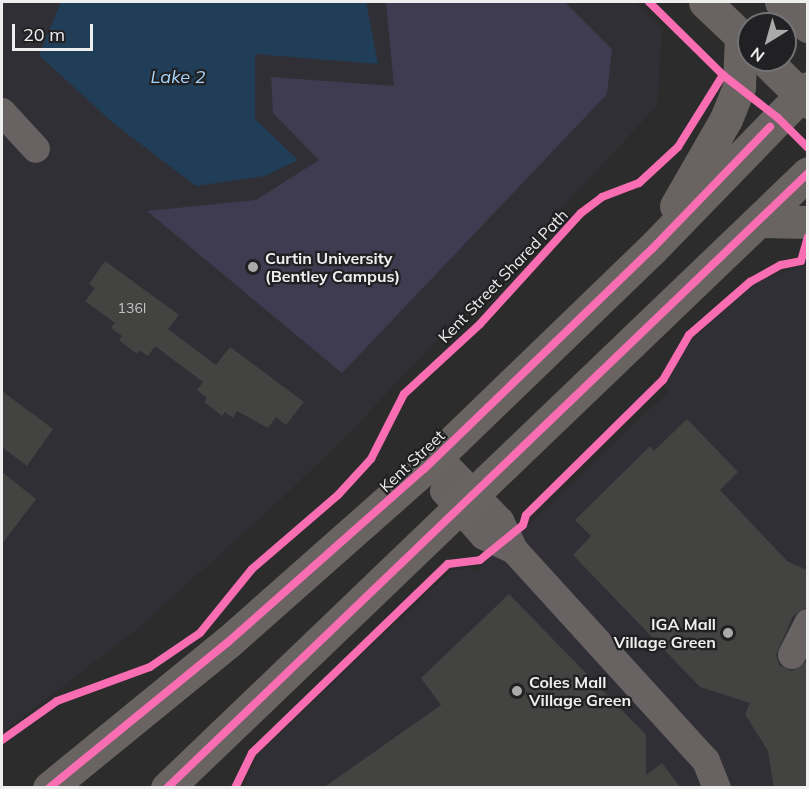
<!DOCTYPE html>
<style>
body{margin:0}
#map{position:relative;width:809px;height:789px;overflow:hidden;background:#2c2c2c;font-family:Mulish,sans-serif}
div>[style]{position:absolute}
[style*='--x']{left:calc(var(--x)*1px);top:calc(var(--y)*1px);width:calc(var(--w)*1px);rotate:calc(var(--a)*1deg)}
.built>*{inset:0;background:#302f36}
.green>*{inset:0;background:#3f3c51}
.water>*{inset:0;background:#203e57}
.building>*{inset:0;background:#434342}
.minor>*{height:28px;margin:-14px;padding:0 14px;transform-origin:14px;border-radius:14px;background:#686362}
.major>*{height:33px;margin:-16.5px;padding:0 16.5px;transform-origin:16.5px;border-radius:16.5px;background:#696462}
.cycleway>*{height:8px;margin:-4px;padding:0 4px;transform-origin:4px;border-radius:4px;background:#f96db3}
.dots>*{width:16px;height:16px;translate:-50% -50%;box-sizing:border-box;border:3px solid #212123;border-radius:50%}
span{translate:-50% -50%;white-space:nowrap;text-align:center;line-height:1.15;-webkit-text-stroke:4.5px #212123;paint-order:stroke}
.number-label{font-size:14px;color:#c3c3c4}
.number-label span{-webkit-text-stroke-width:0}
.poi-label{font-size:16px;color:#eeeeef;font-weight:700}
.left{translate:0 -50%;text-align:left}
.right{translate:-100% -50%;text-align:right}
.street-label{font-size:16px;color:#eeeeef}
.water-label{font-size:18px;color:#a7d4fc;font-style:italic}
.frame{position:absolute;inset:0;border:3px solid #eeeeef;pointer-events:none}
.north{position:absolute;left:737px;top:12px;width:60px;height:60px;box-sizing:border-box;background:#212123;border:2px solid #737375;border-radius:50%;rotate:217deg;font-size:16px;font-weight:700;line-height:24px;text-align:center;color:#eeeeef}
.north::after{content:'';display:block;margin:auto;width:21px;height:27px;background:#aaaaab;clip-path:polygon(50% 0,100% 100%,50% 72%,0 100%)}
.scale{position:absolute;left:12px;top:24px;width:81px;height:27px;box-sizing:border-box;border:3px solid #eeeeef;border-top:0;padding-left:8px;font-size:18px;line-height:21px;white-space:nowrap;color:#eeeeef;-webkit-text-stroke:4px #212123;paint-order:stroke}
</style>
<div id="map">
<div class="built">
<div style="clip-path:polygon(2px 2px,635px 2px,662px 28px,657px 106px,354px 428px,282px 498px,137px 629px,2px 733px)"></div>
<div style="clip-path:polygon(807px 265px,807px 787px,243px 788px,258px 754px,452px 570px,470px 568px,479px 572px,480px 555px,522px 531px,669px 391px,665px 388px,686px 346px,738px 297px,763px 279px)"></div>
</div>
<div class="green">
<div style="clip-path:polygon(386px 2px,565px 2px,612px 49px,607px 94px,342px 373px,147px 211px,256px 200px,319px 160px,273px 113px,271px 77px,394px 86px)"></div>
</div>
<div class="water">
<div style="clip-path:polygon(61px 2px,366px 2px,378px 64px,255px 54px,255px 119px,298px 160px,265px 176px,196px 186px,112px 122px,39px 55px)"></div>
</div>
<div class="building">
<div style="clip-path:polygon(105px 261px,179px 315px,168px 329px,216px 365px,230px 347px,304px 402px,286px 425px,276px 417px,268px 428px,237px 411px,233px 418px,225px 412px,222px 416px,204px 402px,207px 398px,197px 390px,203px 382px,155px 346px,148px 356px,139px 350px,137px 354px,119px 340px,122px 336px,111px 328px,115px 323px,85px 301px,95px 288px,89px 284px)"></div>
<div style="clip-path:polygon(2px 391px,53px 429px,27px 466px,2px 447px)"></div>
<div style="clip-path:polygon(687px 419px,738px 472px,720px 490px,787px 561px,807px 570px,807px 607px,793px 616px,776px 655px,779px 665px,792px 671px,807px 661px,807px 788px,774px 788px,768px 751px,745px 714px,750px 703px,700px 687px,573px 555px,591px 536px,575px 520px,650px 446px,654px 451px)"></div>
<div style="clip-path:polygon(2px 472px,36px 499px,2px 544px)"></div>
<div style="clip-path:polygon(509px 594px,646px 735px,646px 775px,662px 763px,681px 788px,323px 788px,441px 705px,421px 678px)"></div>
</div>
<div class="minor">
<div style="--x:2;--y:112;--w:50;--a:47.4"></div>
<div style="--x:437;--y:456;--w:91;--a:45.9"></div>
<div style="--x:500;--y:521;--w:32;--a:64"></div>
<div style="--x:514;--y:550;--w:285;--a:47.7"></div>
<div style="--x:706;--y:761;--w:29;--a:68"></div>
<div style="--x:444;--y:491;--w:60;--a:48.4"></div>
<div style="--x:484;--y:536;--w:33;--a:25"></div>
<div style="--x:792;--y:655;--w:36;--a:-63"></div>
</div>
<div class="major">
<div style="--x:705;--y:2;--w:61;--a:43.7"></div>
<div style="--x:781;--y:2;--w:36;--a:42"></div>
<div style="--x:765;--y:60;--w:60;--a:44.3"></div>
<div style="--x:676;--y:206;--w:100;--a:-60.1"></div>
<div style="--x:726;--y:119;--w:35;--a:-68"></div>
<div style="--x:739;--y:87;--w:51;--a:-87.8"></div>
<div style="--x:759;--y:221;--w:49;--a:1.2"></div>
<div style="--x:49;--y:788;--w:230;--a:-39.2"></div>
<div style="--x:227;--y:643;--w:263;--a:-41.5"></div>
<div style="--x:424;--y:469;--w:317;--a:-44"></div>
<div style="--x:652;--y:249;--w:224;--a:-45.9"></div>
<div style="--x:167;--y:788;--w:888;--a:-43.81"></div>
</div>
<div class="cycleway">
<div style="--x:649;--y:2;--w:104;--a:44.6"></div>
<div style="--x:723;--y:75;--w:70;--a:38"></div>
<div style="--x:778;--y:118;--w:42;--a:45"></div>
<div style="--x:2;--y:740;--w:67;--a:-35.3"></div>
<div style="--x:57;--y:701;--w:99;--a:-20.1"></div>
<div style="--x:150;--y:667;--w:60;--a:-34.2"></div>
<div style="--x:200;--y:633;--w:82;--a:-50.9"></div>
<div style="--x:252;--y:569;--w:113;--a:-40.7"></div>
<div style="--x:338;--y:495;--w:49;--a:-47.5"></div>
<div style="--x:371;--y:459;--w:73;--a:-63.1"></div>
<div style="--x:404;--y:394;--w:103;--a:-42.6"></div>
<div style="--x:480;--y:324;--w:150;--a:-47.7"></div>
<div style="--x:581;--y:213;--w:26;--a:-37"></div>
<div style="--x:602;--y:197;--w:40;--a:-21"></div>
<div style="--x:639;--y:183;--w:53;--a:-42.7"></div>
<div style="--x:678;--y:147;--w:85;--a:-58"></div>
<div style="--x:49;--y:788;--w:230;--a:-39.2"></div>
<div style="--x:227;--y:643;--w:263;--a:-41.5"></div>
<div style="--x:424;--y:469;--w:317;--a:-44"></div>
<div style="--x:652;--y:249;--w:170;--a:-46"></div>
<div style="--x:167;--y:788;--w:888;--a:-43.81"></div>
<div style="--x:235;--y:788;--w:39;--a:-64"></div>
<div style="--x:252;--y:753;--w:272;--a:-44"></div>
<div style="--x:448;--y:564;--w:32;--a:-7"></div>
<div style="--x:480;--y:560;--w:55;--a:-39.1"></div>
<div style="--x:523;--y:525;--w:10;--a:-73"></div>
<div style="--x:526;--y:515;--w:192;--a:-44.6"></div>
<div style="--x:663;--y:380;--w:52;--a:-60"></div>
<div style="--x:689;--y:335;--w:81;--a:-41"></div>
<div style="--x:750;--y:282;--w:35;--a:-29"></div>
<div style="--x:781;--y:265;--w:20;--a:-11"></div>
<div style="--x:801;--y:261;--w:25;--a:-74"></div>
</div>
<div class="dots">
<div style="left:253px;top:267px;background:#aaaaab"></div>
<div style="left:728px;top:633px;background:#aaaaab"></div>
<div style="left:517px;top:691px;background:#aaaaab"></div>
</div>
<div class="number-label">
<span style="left:132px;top:308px">136I</span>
</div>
<div class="poi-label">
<span class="left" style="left:265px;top:267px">Curtin University<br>(Bentley Campus)</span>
<span class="right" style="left:716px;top:633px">IGA Mall<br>Village Green</span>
<span class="left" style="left:529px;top:691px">Coles Mall<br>Village Green</span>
</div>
<div class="street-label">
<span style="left:503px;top:276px;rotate:-46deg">Kent Street Shared Path</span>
<span style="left:412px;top:461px;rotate:-43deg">Kent Street</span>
</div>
<div class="water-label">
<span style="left:178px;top:77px">Lake 2</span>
</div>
<div class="frame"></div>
<div class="north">N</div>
<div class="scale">20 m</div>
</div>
